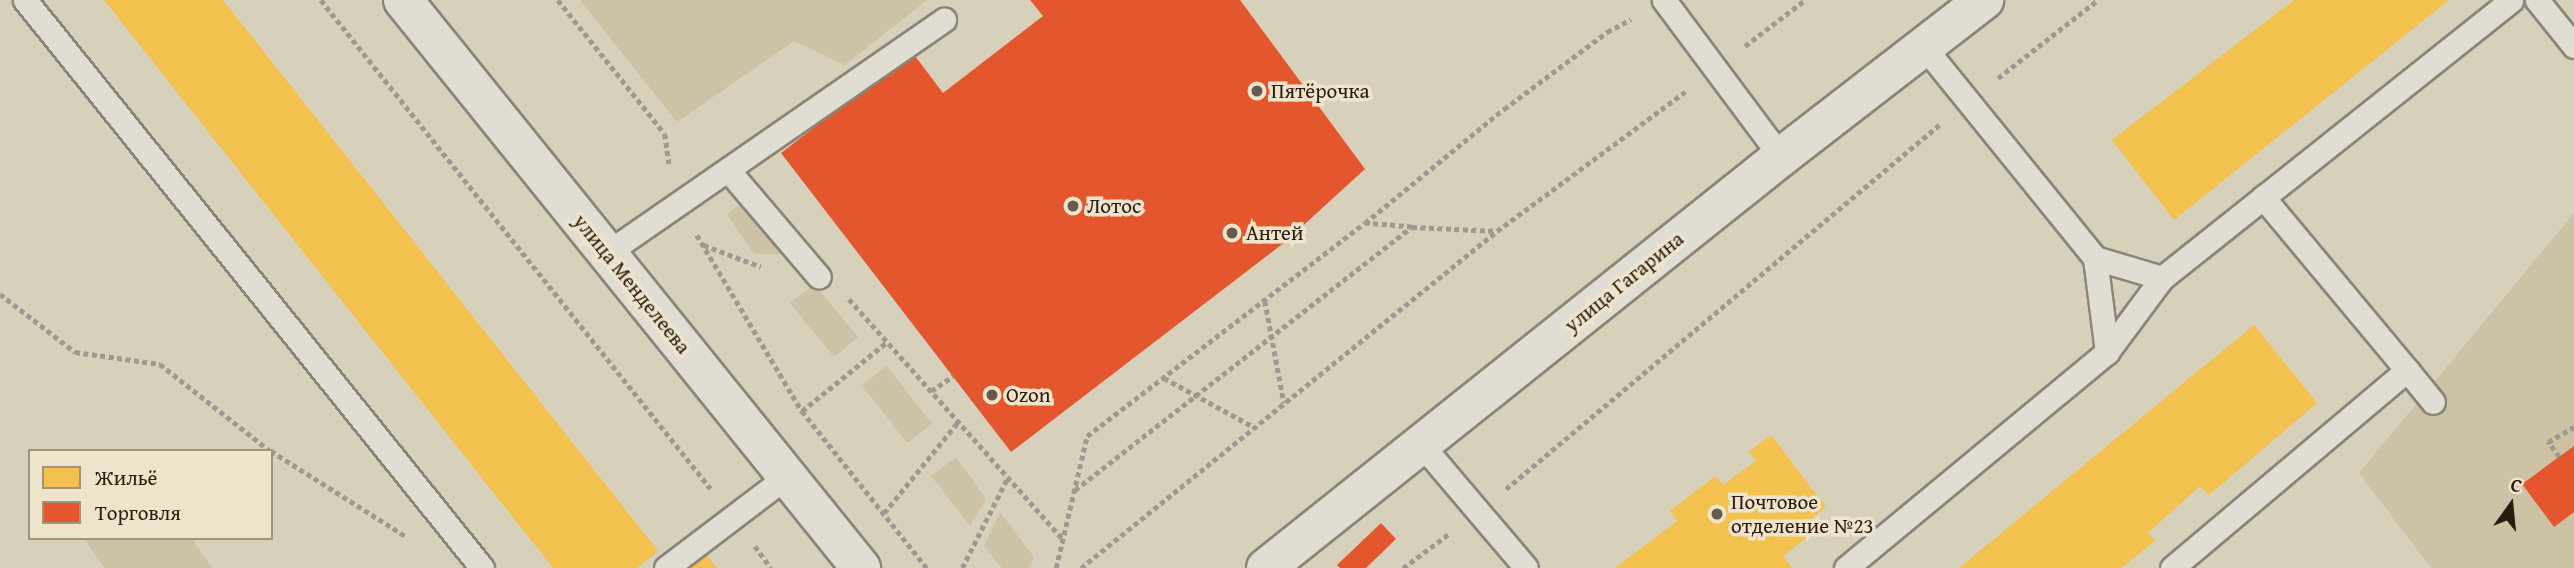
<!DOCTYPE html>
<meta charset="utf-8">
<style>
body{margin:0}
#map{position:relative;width:2574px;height:568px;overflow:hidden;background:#d7d0bb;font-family:"Gentium Book Plus",serif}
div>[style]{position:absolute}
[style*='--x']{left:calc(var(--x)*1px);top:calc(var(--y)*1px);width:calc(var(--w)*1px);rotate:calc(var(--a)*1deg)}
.green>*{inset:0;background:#cdc2a6}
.homes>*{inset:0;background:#f2c14e}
.shops>*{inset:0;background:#e4572e}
.path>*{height:4.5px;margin-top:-2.25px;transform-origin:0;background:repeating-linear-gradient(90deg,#9f9a91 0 5px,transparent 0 8.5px)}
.roads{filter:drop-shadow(2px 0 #8b8578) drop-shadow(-2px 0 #8b8578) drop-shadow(0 2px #8b8578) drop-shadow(0 -2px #8b8578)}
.service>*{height:23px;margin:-11.5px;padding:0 11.5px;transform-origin:11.5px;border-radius:11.5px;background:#e0ddd2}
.minor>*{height:38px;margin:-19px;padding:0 19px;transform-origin:19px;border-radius:19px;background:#e0ddd2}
.secondary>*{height:38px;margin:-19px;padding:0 19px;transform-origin:19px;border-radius:19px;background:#e0ddd2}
.dots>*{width:19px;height:19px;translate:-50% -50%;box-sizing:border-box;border:4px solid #ede4cb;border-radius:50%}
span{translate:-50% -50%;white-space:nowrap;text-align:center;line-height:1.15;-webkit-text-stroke:7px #ede4cb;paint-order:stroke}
.poi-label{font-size:21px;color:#2a1b0f}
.left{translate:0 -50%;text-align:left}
.street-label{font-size:21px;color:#2a1b0f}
.legend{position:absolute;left:28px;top:449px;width:245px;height:91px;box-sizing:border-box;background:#ede4cb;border:2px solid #9f9480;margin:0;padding:9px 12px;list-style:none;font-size:21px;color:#2a1b0f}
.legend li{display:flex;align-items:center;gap:14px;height:35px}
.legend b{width:35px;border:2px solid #9f9480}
.north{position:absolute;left:2476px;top:470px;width:70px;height:70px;-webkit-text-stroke:5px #ede4cb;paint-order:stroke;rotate:15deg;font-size:19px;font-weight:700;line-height:28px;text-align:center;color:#2a1b0f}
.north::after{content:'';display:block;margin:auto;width:24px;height:32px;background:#2a1b0f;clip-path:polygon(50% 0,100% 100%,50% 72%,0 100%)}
</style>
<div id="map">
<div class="green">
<div style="clip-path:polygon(580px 0,927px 0,845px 65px,794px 41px,677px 122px)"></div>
<div style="clip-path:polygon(744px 201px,790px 254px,754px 254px,727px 214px)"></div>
<div style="clip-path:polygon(2574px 213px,2574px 568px,2431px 568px,2359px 473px)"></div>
<div style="clip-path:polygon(814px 284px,858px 337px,834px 357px,790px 303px)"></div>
<div style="clip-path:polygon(887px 366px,932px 424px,907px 443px,862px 385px)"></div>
<div style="clip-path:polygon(956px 457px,986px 499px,970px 526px,931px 476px)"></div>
<div style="clip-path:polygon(1000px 512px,1034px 557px,1029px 568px,1002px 568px,984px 546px)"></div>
<div style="clip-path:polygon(84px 538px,192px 538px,212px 568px,104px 568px)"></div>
</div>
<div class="homes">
<div style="clip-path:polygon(104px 0,223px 0,658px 551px,637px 568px,553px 568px)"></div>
<div style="clip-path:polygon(2294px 0,2449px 0,2174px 220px,2112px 140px)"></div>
<div style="clip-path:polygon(2254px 325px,2317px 403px,2209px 495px,2200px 486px,2148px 533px,2155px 541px,2121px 568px,1959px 568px)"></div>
<div style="clip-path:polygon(1771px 435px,1826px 507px,1801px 527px,1809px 536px,1783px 556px,1792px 568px,1615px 568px,1677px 521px,1670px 511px,1715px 476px,1723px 485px,1756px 461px,1749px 452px)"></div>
<div style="clip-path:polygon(697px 544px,717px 568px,666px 568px)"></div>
</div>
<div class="shops">
<div style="clip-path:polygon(1030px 0,1240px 0,1365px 169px,1285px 242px,1011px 452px,781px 153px,912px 52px,943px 93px,1043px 16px)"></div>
<div style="clip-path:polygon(2574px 446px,2574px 512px,2554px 527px,2522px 484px)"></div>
<div style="clip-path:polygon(1381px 523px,1396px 539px,1366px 568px,1340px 568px,1337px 565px)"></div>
</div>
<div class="path">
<div style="--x:321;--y:0;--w:625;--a:51.43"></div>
<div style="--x:558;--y:0;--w:171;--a:51.4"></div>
<div style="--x:665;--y:134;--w:30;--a:82"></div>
<div style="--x:1745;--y:46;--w:76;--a:-37.5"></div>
<div style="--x:1998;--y:78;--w:127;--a:-38"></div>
<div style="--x:1412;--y:227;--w:85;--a:2.7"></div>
<div style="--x:697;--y:235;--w:205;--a:59.2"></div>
<div style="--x:802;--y:411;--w:201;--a:51.5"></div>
<div style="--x:704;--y:245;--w:61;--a:21.1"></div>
<div style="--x:0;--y:294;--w:95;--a:37.7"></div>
<div style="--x:75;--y:352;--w:86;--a:8"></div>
<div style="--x:160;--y:364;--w:140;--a:38.3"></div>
<div style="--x:849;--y:299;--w:320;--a:48.3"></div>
<div style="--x:1265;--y:301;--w:104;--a:79.4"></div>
<div style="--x:1164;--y:378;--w:102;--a:28.6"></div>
<div style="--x:931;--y:391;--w:27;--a:-34"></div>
<div style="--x:802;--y:411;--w:109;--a:-39.1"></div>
<div style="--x:271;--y:451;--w:161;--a:32.3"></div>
<div style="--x:2559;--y:457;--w:19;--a:-126"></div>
<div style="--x:2548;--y:442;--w:30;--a:-30"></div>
<div style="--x:1506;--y:489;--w:566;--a:-40.05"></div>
<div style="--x:1075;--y:490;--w:427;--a:-38"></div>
<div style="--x:1412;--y:227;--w:47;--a:-175.1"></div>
<div style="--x:884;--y:513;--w:117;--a:-50.9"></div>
<div style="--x:755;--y:546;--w:27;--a:54"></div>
<div style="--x:962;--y:568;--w:102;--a:-63.2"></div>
<div style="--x:1056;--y:568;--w:136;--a:-76.8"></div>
<div style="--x:1087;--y:436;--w:350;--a:-37.5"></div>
<div style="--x:1365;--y:223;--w:180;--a:-39.4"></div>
<div style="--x:1504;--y:109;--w:129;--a:-36.8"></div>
<div style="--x:1607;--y:32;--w:27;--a:-28"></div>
<div style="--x:1081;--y:568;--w:535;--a:-39.01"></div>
<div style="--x:1497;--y:231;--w:234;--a:-36.5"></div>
<div style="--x:1403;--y:568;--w:59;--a:-36.7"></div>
</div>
<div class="roads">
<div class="service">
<div style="--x:25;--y:0;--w:729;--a:51.18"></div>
<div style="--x:1664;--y:0;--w:196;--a:53.3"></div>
<div style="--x:2537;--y:0;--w:59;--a:51.2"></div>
<div style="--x:728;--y:170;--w:140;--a:49.6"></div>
<div style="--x:607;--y:253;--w:410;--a:-34.7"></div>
<div style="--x:2095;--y:258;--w:70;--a:16.6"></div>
<div style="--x:2162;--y:278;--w:446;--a:-38.5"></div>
<div style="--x:2107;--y:352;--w:92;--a:-53.4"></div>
<div style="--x:2407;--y:370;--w:41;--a:50.9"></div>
<div style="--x:1421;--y:444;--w:162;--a:49.7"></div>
<div style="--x:666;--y:568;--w:152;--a:-37.2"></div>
<div style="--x:1846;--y:568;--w:339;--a:-39.6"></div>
<div style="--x:2107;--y:352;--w:95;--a:-97.3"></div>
<div style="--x:2095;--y:258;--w:272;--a:-129"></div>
<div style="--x:2172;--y:568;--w:307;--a:-40.1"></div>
<div style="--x:2407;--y:370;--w:225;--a:-129.8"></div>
</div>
<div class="minor">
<div style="--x:403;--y:0;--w:730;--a:51.12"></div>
</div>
<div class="secondary">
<div style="--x:1266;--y:568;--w:659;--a:-38.59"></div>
<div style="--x:1781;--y:157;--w:257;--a:-37.7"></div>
</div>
</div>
<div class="dots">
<div style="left:1257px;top:91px;background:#675a4b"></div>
<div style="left:1073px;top:206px;background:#675a4b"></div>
<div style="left:1232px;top:233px;background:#675a4b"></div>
<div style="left:992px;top:395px;background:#675a4b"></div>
<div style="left:1717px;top:514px;background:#675a4b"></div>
</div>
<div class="poi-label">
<span class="left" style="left:1271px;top:91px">Пятёрочка</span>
<span class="left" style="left:1087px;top:206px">Лотос</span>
<span class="left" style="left:1246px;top:233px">Антей</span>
<span class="left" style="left:1006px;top:395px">Ozon</span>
<span class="left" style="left:1731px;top:514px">Почтовое<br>отделение №23</span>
</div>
<div class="street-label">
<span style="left:1624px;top:282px;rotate:-39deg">улица Гагарина</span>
<span style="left:632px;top:284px;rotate:51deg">улица Менделеева</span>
</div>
<ul class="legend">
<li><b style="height:19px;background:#f2c14e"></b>Жильё</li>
<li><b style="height:19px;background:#e4572e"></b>Торговля</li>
</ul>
<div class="north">С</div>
</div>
